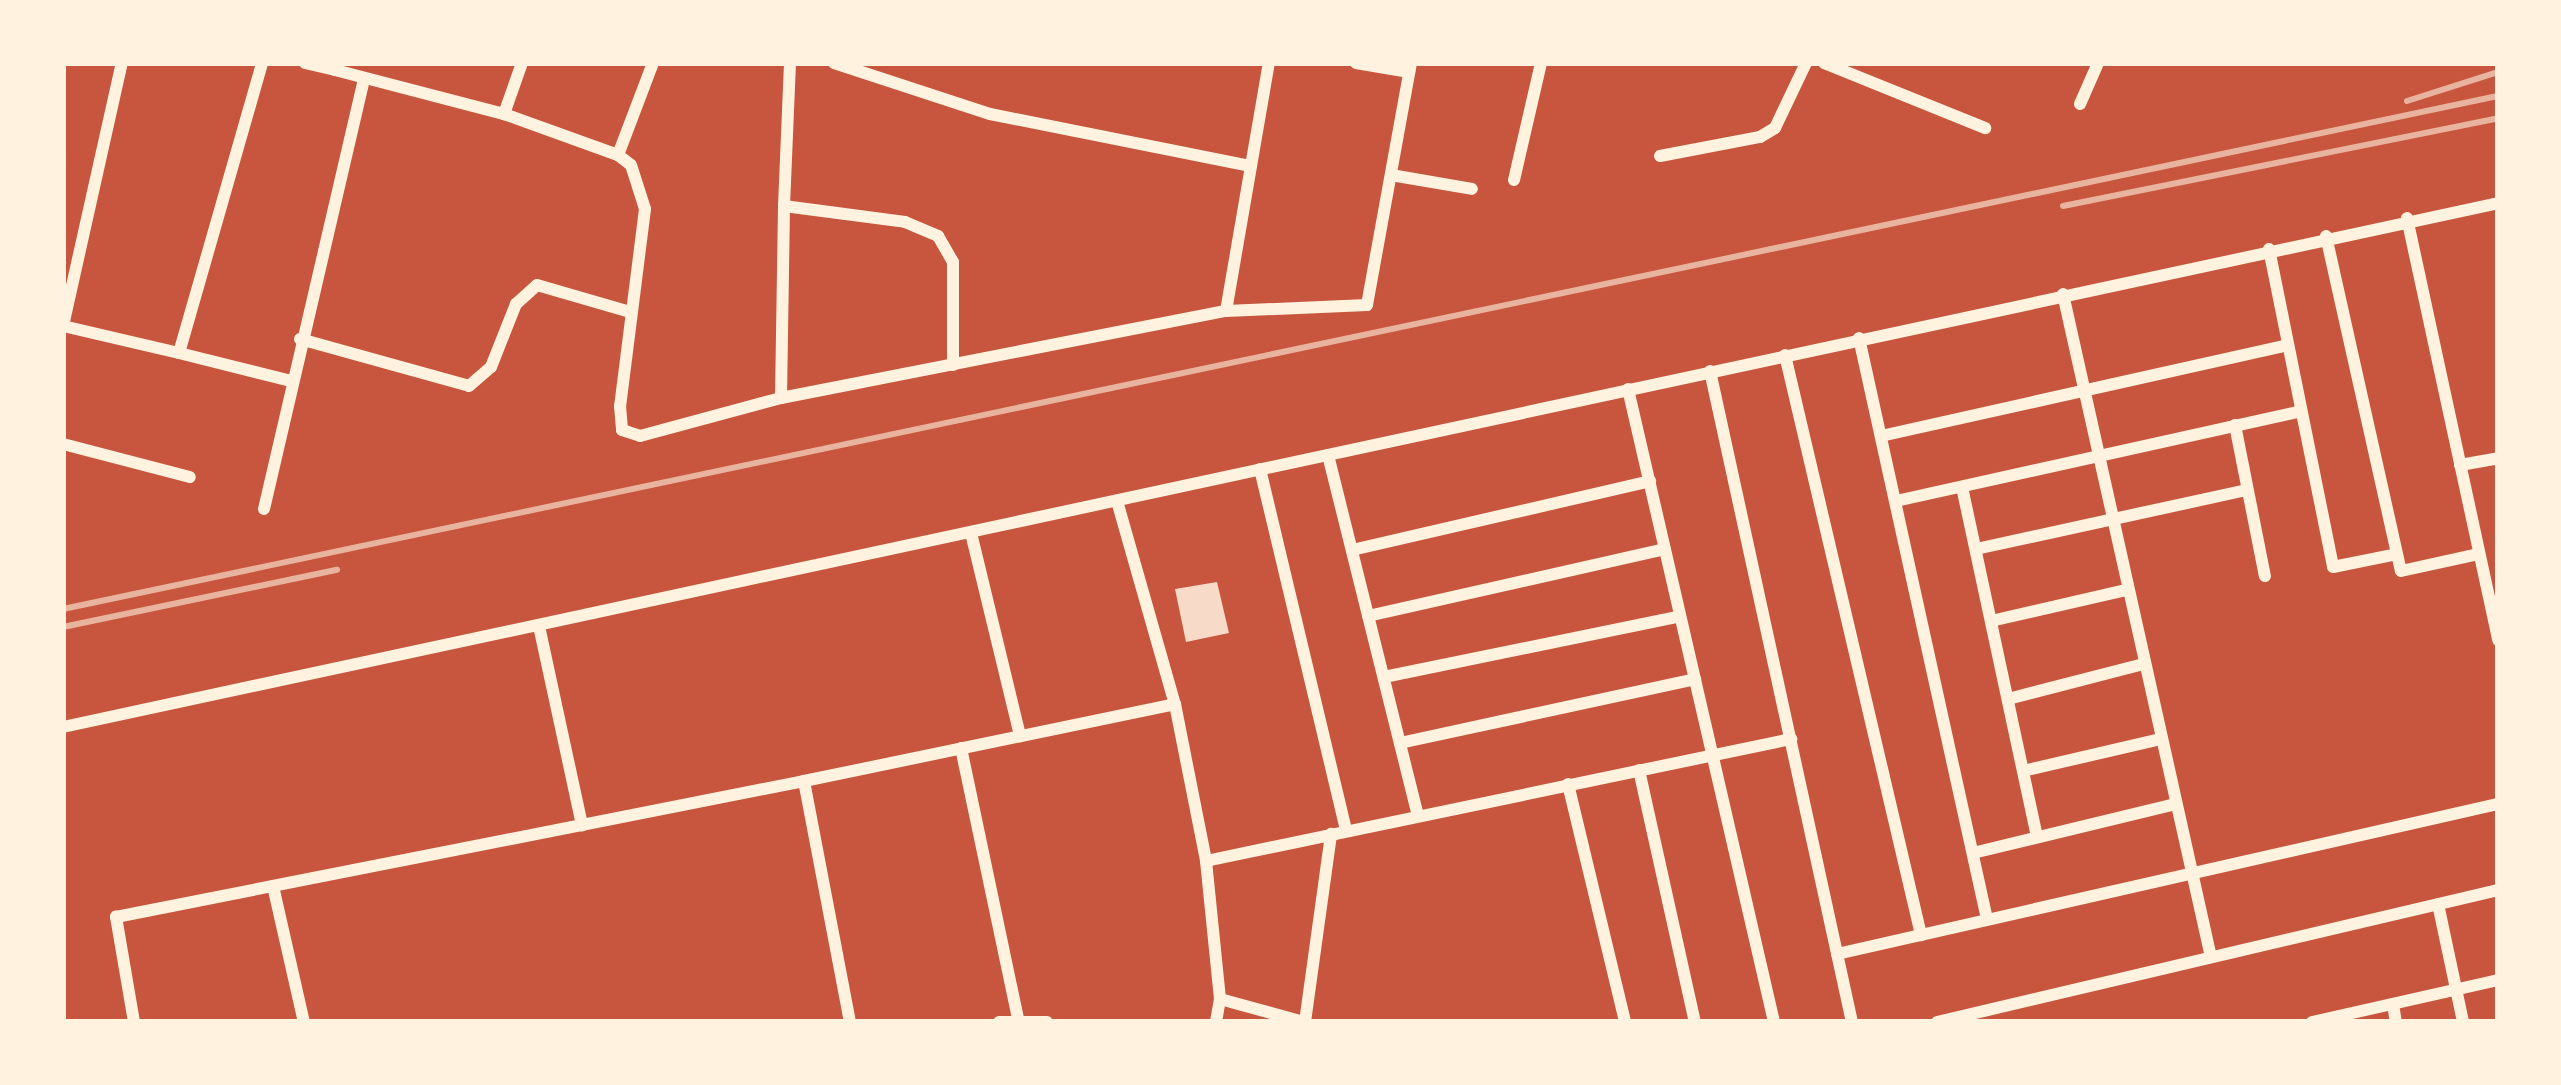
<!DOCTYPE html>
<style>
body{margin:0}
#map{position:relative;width:2561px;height:1085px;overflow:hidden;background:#c8553d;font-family:Lora,serif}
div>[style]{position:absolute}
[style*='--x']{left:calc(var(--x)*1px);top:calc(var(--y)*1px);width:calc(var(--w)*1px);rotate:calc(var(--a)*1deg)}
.building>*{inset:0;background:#f7dbc8}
.minor>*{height:12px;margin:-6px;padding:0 6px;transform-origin:6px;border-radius:6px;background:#fff3e0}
.rail>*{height:6px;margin:-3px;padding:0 3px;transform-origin:3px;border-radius:3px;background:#e9b49f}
span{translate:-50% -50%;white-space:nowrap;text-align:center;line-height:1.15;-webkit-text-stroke:10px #fff3e0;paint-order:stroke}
.frame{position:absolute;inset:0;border:66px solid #fff3e0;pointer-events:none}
</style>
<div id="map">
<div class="building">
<div style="clip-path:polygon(1217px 582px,1229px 633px,1186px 642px,1175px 589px)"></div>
</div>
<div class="minor">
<div style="--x:305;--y:63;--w:31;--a:13"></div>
<div style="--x:335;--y:70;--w:6;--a:-72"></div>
<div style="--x:790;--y:63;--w:143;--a:92.4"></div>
<div style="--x:784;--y:206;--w:122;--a:7.5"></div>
<div style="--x:905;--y:222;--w:36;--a:23"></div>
<div style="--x:938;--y:236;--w:30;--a:60"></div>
<div style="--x:953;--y:262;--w:103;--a:90"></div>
<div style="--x:834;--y:63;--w:164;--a:18.1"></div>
<div style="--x:990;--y:114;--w:266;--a:11.3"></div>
<div style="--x:1356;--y:63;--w:54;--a:9.6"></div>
<div style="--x:1824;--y:63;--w:174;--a:22"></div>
<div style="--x:335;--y:70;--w:175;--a:14.6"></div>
<div style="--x:504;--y:114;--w:121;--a:19.8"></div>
<div style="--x:618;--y:155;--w:16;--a:38"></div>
<div style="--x:631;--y:165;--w:46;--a:72.3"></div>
<div style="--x:645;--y:209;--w:199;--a:97.2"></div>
<div style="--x:620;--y:406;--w:24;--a:85"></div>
<div style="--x:622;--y:430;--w:19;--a:18"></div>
<div style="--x:640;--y:436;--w:146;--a:-15.1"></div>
<div style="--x:781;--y:398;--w:453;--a:-11.1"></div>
<div style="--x:1226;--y:311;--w:141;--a:-2.4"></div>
<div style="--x:1367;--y:305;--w:246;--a:-79.7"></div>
<div style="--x:2080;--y:104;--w:45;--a:-66.3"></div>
<div style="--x:504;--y:114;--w:54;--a:-70.6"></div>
<div style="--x:618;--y:155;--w:98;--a:-69.2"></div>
<div style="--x:1660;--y:156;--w:102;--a:-10.8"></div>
<div style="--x:1760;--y:137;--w:17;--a:-31"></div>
<div style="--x:1775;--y:128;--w:72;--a:-64.5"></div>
<div style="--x:1391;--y:175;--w:82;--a:9.8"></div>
<div style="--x:1514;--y:180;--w:120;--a:-77"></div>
<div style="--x:2407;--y:218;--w:432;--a:77.8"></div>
<div style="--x:2326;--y:236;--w:343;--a:77.4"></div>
<div style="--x:2401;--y:571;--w:80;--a:-12.3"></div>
<div style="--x:2269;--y:249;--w:324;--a:78.6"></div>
<div style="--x:2333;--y:567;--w:65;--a:-11.5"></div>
<div style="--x:2063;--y:294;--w:679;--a:77.42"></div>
<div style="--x:1226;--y:311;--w:252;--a:-80.2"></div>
<div style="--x:63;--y:326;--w:119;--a:13.1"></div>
<div style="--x:179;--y:353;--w:302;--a:-74"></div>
<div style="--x:63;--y:326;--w:270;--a:-77.4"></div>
<div style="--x:1859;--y:338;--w:595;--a:77.58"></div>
<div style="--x:300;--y:339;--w:175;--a:15.5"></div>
<div style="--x:469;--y:386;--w:29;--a:-41"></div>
<div style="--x:491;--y:367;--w:68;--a:-68.4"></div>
<div style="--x:516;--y:304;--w:28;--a:-42"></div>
<div style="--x:537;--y:285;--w:97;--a:16.2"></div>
<div style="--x:179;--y:353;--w:115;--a:14"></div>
<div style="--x:1785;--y:355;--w:596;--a:76.8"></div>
<div style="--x:1710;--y:371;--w:666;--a:77.7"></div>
<div style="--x:1628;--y:389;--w:650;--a:77.01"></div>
<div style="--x:781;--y:398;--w:192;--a:-89.1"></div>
<div style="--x:2235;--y:425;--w:154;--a:78.8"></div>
<div style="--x:1881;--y:436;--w:417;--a:-12.6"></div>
<div style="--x:63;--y:444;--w:131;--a:14.6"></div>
<div style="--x:1328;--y:455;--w:371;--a:76"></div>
<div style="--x:2460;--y:465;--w:39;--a:-10"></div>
<div style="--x:1260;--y:469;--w:371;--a:76.6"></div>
<div style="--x:1962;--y:487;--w:358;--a:77.9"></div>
<div style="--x:1117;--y:501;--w:211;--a:74.1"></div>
<div style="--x:1175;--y:704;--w:160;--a:78.8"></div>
<div style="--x:1206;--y:861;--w:139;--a:84.2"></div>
<div style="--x:1220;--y:999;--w:23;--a:100"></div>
<div style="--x:1896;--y:501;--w:415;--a:-12.5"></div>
<div style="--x:264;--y:509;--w:441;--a:-76.9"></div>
<div style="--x:971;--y:533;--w:209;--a:76.4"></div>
<div style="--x:1976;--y:549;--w:277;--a:-12.3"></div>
<div style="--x:1352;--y:550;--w:306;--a:-13"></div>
<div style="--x:1368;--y:616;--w:304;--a:-12.7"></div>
<div style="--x:1991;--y:621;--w:139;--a:-12.9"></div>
<div style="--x:539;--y:626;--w:204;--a:77.8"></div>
<div style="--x:1384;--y:677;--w:302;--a:-11.6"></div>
<div style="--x:2008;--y:699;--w:139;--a:-14.5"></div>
<div style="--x:63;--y:727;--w:2491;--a:-12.14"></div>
<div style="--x:1400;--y:743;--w:302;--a:-12.2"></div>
<div style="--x:961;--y:748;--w:277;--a:78.1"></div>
<div style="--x:1639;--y:770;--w:258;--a:77.5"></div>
<div style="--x:2023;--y:771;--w:142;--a:-13.1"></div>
<div style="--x:804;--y:781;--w:379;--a:-11.7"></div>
<div style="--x:1568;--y:784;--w:245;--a:76.5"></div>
<div style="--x:1973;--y:853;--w:209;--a:-13.6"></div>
<div style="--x:1206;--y:861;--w:598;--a:-11.78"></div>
<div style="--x:273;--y:886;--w:139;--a:77.2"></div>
<div style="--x:2438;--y:904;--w:121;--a:78"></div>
<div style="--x:1837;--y:954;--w:678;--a:-12.79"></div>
<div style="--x:1220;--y:999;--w:87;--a:15.3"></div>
<div style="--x:2393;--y:1004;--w:18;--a:81"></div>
<div style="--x:134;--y:1022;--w:107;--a:-99.7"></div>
<div style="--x:116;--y:917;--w:701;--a:-11.18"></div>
<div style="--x:804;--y:781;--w:245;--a:79.2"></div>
<div style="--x:999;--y:1022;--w:48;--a:0"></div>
<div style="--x:1305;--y:1022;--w:190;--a:-82.1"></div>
<div style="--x:1937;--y:1022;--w:576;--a:-13.24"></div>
<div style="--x:2312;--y:1022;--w:191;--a:-12.7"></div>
</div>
<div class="rail">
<div style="--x:2407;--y:101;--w:96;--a:-17.7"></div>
<div style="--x:2063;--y:206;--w:444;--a:-11.4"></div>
<div style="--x:63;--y:609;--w:2488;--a:-11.9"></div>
<div style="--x:63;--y:627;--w:280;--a:-11.8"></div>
</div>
<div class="frame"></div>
</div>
